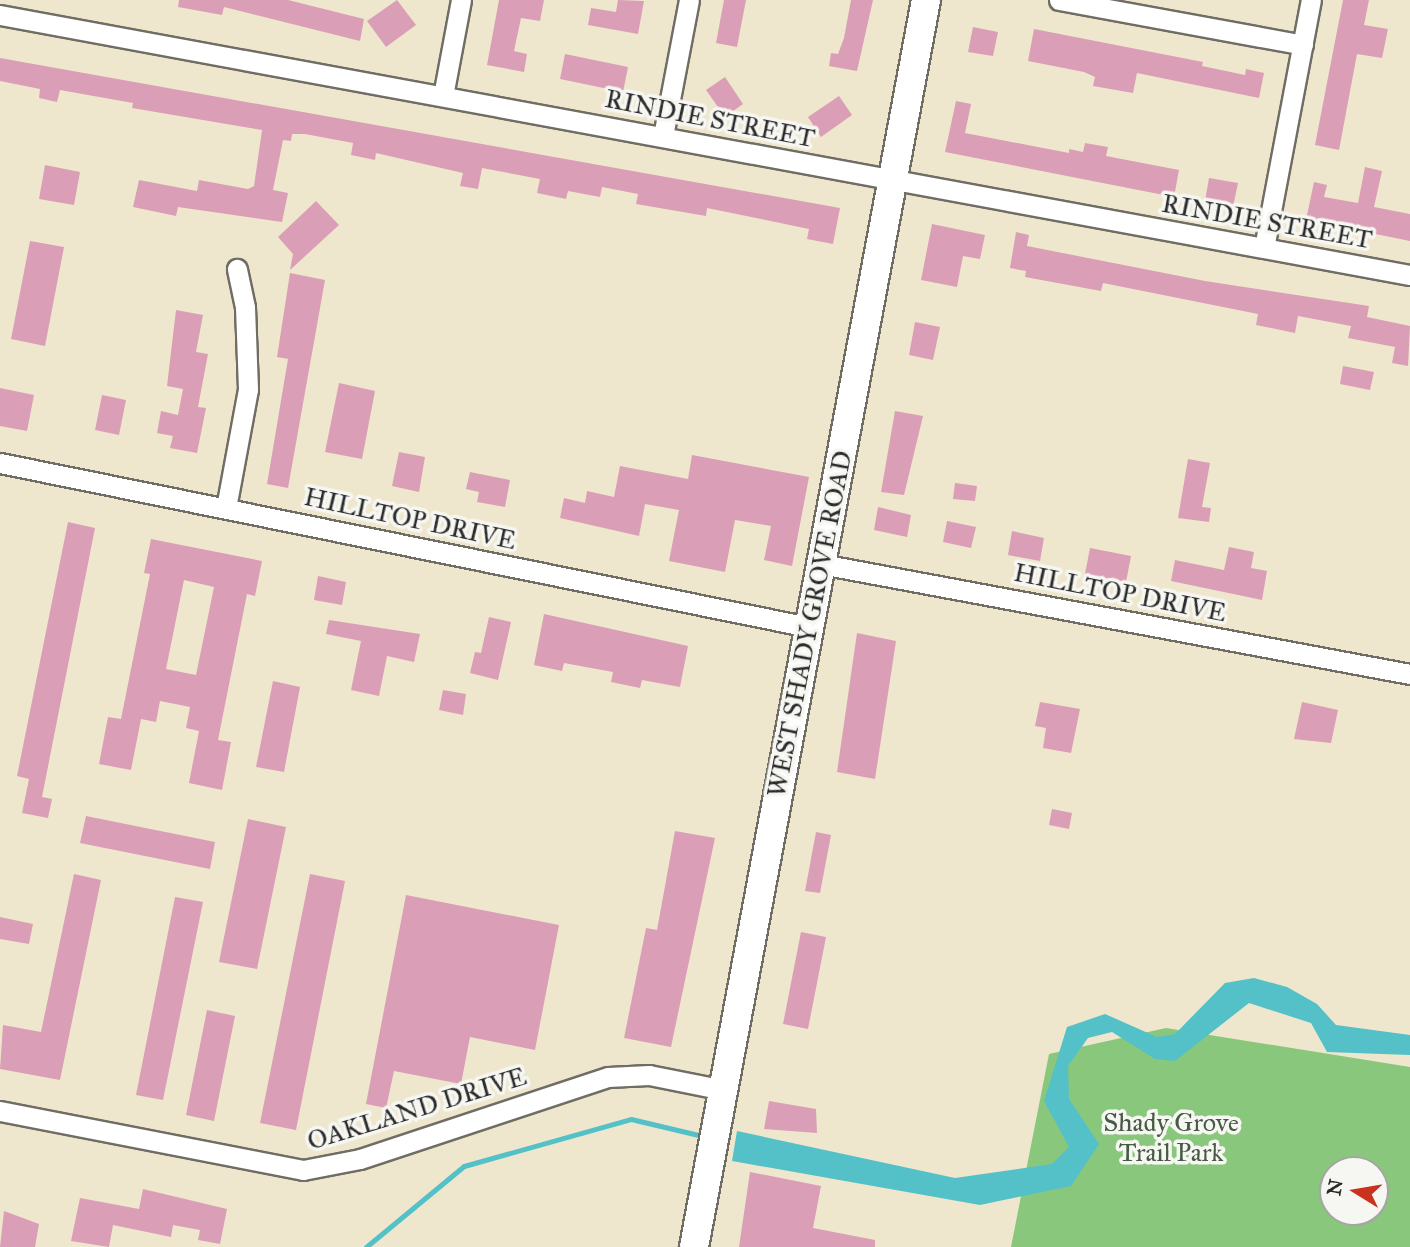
<!DOCTYPE html>
<style>
body{margin:0}
#map{position:relative;width:1410px;height:1247px;overflow:hidden;background:#eee7cd;font-family:"IM FELL Great Primer",serif}
div>[style]{position:absolute}
[style*='--x']{left:calc(var(--x)*1px);top:calc(var(--y)*1px);width:calc(var(--w)*1px);rotate:calc(var(--a)*1deg)}
.green>*{inset:0;background:#89c77d}
.water>*{inset:0;background:#53c1c7}
.stream>*{height:5px;margin:-2.5px;padding:0 2.5px;transform-origin:2.5px;border-radius:2.5px;background:#53c1c7}
.building>*{inset:0;background:#da9fb6}
.roads{filter:drop-shadow(2px 0 #6f6d64) drop-shadow(-2px 0 #6f6d64) drop-shadow(0 2px #6f6d64) drop-shadow(0 -2px #6f6d64)}
.street>*{height:19px;margin:-9.5px;padding:0 9.5px;transform-origin:9.5px;border-radius:9.5px;background:#fff}
.secondary>*{height:28px;margin:-14px;padding:0 14px;transform-origin:14px;border-radius:14px;background:#fff}
span{translate:-50% -50%;white-space:nowrap;text-align:center;line-height:1.15;-webkit-text-stroke:7px #f6f6f2;paint-order:stroke}
.street-label{font-size:26px;color:#2b2b2b}
.park-label{font-size:26px;color:#475a44}
.north{position:absolute;left:1319px;top:1156px;width:70px;height:70px;box-sizing:border-box;background:#f6f6f2;border:2px solid #a5a5a2;border-radius:50%;rotate:281deg;font-size:19px;font-weight:700;line-height:28px;text-align:center;color:#2b2b2b}
.north::after{content:'';display:block;margin:auto;width:24px;height:32px;background:#c8321e;clip-path:polygon(50% 0,100% 100%,50% 72%,0 100%)}
</style>
<div id="map">
<div class="green">
<div style="clip-path:polygon(evenodd,1166px 1028px,1410px 1067px,1410px 1247px,1011px 1247px,1049px 1054px,1166px 1028px,1333px 1170px,1375px 1170px,1375px 1212px,1333px 1212px,1333px 1170px)"></div>
</div>
<div class="water">
<div style="clip-path:polygon(1254px 978px,1287px 987px,1317px 1004px,1336px 1025px,1410px 1035px,1410px 1055px,1327px 1052px,1311px 1023px,1249px 1003px,1175px 1061px,1155px 1059px,1112px 1032px,1088px 1038px,1068px 1066px,1069px 1099px,1099px 1144px,1071px 1186px,980px 1205px,732px 1161px,737px 1131px,955px 1178px,1052px 1164px,1069px 1147px,1044px 1101px,1067px 1027px,1105px 1014px,1157px 1037px,1175px 1034px,1225px 983px)"></div>
</div>
<div class="stream">
<div style="--x:366;--y:1247;--w:127;--a:-39.6"></div>
<div style="--x:464;--y:1166;--w:173;--a:-15.7"></div>
<div style="--x:631;--y:1119;--w:78;--a:13.3"></div>
</div>
<div class="building">
<div style="clip-path:polygon(179px 0,288px 0,364px 19px,360px 41px,224px 7px,222px 15px,178px 7px)"></div>
<div style="clip-path:polygon(397px 0,416px 25px,386px 47px,367px 21px)"></div>
<div style="clip-path:polygon(499px 0,544px 0,540px 21px,521px 18px,514px 51px,527px 54px,524px 72px,487px 65px)"></div>
<div style="clip-path:polygon(618px 0,644px 1px,638px 34px,588px 25px,591px 8px,616px 12px)"></div>
<div style="clip-path:polygon(724px 0,746px 0,737px 47px,716px 43px)"></div>
<div style="clip-path:polygon(851px 0,873px 0,857px 71px,829px 66px,831px 53px,838px 54px,844px 38px)"></div>
<div style="clip-path:polygon(1343px 0,1369px 0,1364px 25px,1388px 29px,1382px 58px,1357px 54px,1339px 150px,1315px 145px)"></div>
<div style="clip-path:polygon(973px 27px,998px 32px,993px 56px,968px 52px)"></div>
<div style="clip-path:polygon(1034px 29px,1203px 62px,1202px 66px,1245px 75px,1246px 69px,1264px 73px,1259px 98px,1137px 73px,1133px 93px,1093px 86px,1095px 77px,1084px 72px,1028px 61px)"></div>
<div style="clip-path:polygon(565px 54px,628px 67px,623px 92px,560px 79px)"></div>
<div style="clip-path:polygon(0 58px,840px 208px,833px 244px,807px 239px,809px 229px,761px 219px,707px 208px,706px 216px,636px 204px,638px 194px,602px 187px,600px 197px,568px 191px,566px 199px,537px 193px,540px 179px,482px 168px,478px 189px,460px 186px,463px 173px,376px 153px,375px 160px,351px 155px,353px 143px,305px 134px,292px 134px,291px 141px,283px 140px,273px 190px,288px 193px,282px 222px,178px 207px,176px 216px,133px 207px,139px 180px,197px 191px,199px 180px,248px 189px,254px 186px,262px 130px,132px 108px,133px 103px,60px 90px,57px 102px,39px 98px,40px 89px,0 81px)"></div>
<div style="clip-path:polygon(725px 77px,743px 104px,725px 117px,706px 90px)"></div>
<div style="clip-path:polygon(839px 96px,852px 115px,821px 137px,808px 117px)"></div>
<div style="clip-path:polygon(956px 101px,971px 104px,965px 133px,1069px 153px,1069px 149px,1083px 152px,1085px 143px,1108px 147px,1106px 156px,1179px 170px,1174px 197px,945px 152px)"></div>
<div style="clip-path:polygon(45px 165px,80px 172px,74px 205px,39px 199px)"></div>
<div style="clip-path:polygon(1365px 167px,1382px 171px,1374px 207px,1410px 214px,1410px 241px,1306px 220px,1314px 182px,1327px 185px,1324px 197px,1358px 203px)"></div>
<div style="clip-path:polygon(1209px 178px,1238px 183px,1233px 207px,1205px 201px)"></div>
<div style="clip-path:polygon(316px 201px,339px 225px,290px 270px,293px 254px,278px 237px)"></div>
<div style="clip-path:polygon(932px 224px,985px 235px,980px 259px,963px 256px,957px 287px,921px 280px)"></div>
<div style="clip-path:polygon(1016px 232px,1029px 235px,1027px 246px,1205px 281px,1369px 306px,1367px 317px,1410px 326px,1408px 366px,1392px 363px,1395px 347px,1348px 338px,1351px 326px,1298px 316px,1295px 333px,1256px 325px,1258px 314px,1103px 283px,1101px 291px,1025px 277px,1026px 271px,1010px 268px)"></div>
<div style="clip-path:polygon(30px 241px,64px 247px,45px 346px,11px 339px)"></div>
<div style="clip-path:polygon(290px 273px,325px 280px,288px 488px,267px 484px,288px 359px,277px 357px)"></div>
<div style="clip-path:polygon(176px 310px,203px 315px,196px 352px,208px 354px,198px 407px,206px 408px,197px 453px,170px 448px,173px 436px,157px 433px,161px 411px,178px 415px,183px 389px,167px 386px)"></div>
<div style="clip-path:polygon(915px 322px,940px 327px,933px 360px,909px 355px)"></div>
<div style="clip-path:polygon(1343px 366px,1374px 372px,1370px 390px,1340px 384px)"></div>
<div style="clip-path:polygon(339px 383px,375px 391px,362px 459px,325px 452px)"></div>
<div style="clip-path:polygon(0 388px,34px 395px,27px 431px,0 426px)"></div>
<div style="clip-path:polygon(102px 395px,126px 400px,119px 435px,95px 430px)"></div>
<div style="clip-path:polygon(895px 411px,923px 416px,904px 495px,881px 492px)"></div>
<div style="clip-path:polygon(399px 452px,425px 457px,419px 492px,392px 486px)"></div>
<div style="clip-path:polygon(692px 455px,809px 477px,792px 566px,764px 560px,771px 526px,735px 520px,725px 572px,669px 561px,679px 510px,645px 504px,639px 536px,560px 518px,564px 498px,585px 503px,587px 491px,614px 497px,620px 466px,688px 479px)"></div>
<div style="clip-path:polygon(1188px 459px,1210px 463px,1202px 507px,1211px 508px,1209px 522px,1178px 518px)"></div>
<div style="clip-path:polygon(470px 472px,510px 480px,505px 507px,477px 502px,479px 492px,466px 489px)"></div>
<div style="clip-path:polygon(955px 483px,977px 486px,975px 501px,953px 499px)"></div>
<div style="clip-path:polygon(878px 507px,911px 515px,907px 537px,874px 530px)"></div>
<div style="clip-path:polygon(947px 521px,976px 527px,971px 548px,943px 542px)"></div>
<div style="clip-path:polygon(68px 522px,95px 528px,42px 797px,52px 799px,48px 818px,22px 813px,29px 779px,17px 776px)"></div>
<div style="clip-path:polygon(1012px 531px,1044px 538px,1040px 561px,1008px 555px)"></div>
<div style="clip-path:polygon(evenodd,151px 539px,262px 561px,255px 596px,247px 594px,218px 740px,231px 742px,222px 790px,189px 783px,199px 731px,186px 728px,190px 707px,160px 701px,156px 722px,141px 719px,131px 770px,99px 764px,108px 717px,121px 719px,150px 574px,144px 573px,151px 539px,184px 580px,214px 587px,196px 675px,166px 669px,184px 580px)"></div>
<div style="clip-path:polygon(1229px 547px,1254px 552px,1251px 568px,1267px 571px,1262px 600px,1171px 581px,1175px 560px,1224px 570px)"></div>
<div style="clip-path:polygon(1090px 548px,1131px 556px,1126px 582px,1085px 574px)"></div>
<div style="clip-path:polygon(318px 576px,346px 582px,342px 605px,314px 600px)"></div>
<div style="clip-path:polygon(544px 614px,688px 646px,680px 687px,642px 680px,640px 688px,611px 682px,613px 672px,564px 663px,562px 671px,534px 665px)"></div>
<div style="clip-path:polygon(489px 617px,511px 622px,498px 680px,470px 673px,475px 652px,481px 653px)"></div>
<div style="clip-path:polygon(329px 620px,420px 634px,414px 662px,387px 656px,379px 696px,351px 690px,361px 641px,326px 634px)"></div>
<div style="clip-path:polygon(857px 633px,896px 641px,875px 779px,837px 772px)"></div>
<div style="clip-path:polygon(273px 681px,300px 687px,284px 772px,256px 767px)"></div>
<div style="clip-path:polygon(443px 690px,466px 694px,463px 715px,439px 710px)"></div>
<div style="clip-path:polygon(1040px 702px,1080px 709px,1071px 753px,1043px 748px,1046px 728px,1035px 726px)"></div>
<div style="clip-path:polygon(1302px 702px,1338px 710px,1331px 743px,1294px 739px)"></div>
<div style="clip-path:polygon(1052px 809px,1072px 813px,1069px 829px,1049px 825px)"></div>
<div style="clip-path:polygon(86px 816px,215px 842px,210px 869px,80px 843px)"></div>
<div style="clip-path:polygon(248px 819px,286px 827px,257px 969px,219px 962px)"></div>
<div style="clip-path:polygon(675px 831px,715px 838px,671px 1047px,624px 1038px,646px 928px,657px 930px)"></div>
<div style="clip-path:polygon(816px 832px,831px 835px,820px 893px,805px 891px)"></div>
<div style="clip-path:polygon(74px 874px,101px 880px,60px 1080px,0 1069px,3px 1025px,41px 1032px)"></div>
<div style="clip-path:polygon(310px 874px,345px 881px,296px 1130px,260px 1123px)"></div>
<div style="clip-path:polygon(406px 895px,559px 925px,535px 1050px,470px 1037px,461px 1084px,394px 1071px,386px 1108px,366px 1104px)"></div>
<div style="clip-path:polygon(175px 897px,203px 902px,163px 1100px,136px 1095px)"></div>
<div style="clip-path:polygon(0 917px,33px 924px,29px 944px,0 939px)"></div>
<div style="clip-path:polygon(801px 932px,826px 937px,808px 1029px,783px 1024px)"></div>
<div style="clip-path:polygon(207px 1010px,235px 1016px,214px 1121px,186px 1115px)"></div>
<div style="clip-path:polygon(769px 1101px,816px 1109px,817px 1133px,764px 1129px)"></div>
<div style="clip-path:polygon(750px 1172px,821px 1186px,813px 1228px,875px 1240px,875px 1247px,739px 1247px)"></div>
<div style="clip-path:polygon(143px 1189px,227px 1209px,220px 1244px,198px 1240px,200px 1230px,173px 1225px,171px 1237px,113px 1225px,109px 1247px,71px 1241px,80px 1198px,139px 1209px)"></div>
<div style="clip-path:polygon(4px 1211px,39px 1224px,35px 1247px,0 1247px)"></div>
</div>
<div class="roads">
<div class="street">
<div style="--x:1059;--y:0;--w:248;--a:10.4"></div>
<div style="--x:0;--y:15;--w:1434;--a:10.45"></div>
<div style="--x:443;--y:96;--w:98;--a:-79.4"></div>
<div style="--x:663;--y:136;--w:138;--a:-79.2"></div>
<div style="--x:1264;--y:248;--w:252;--a:-79.3"></div>
<div style="--x:0;--y:463;--w:825;--a:11.46"></div>
<div style="--x:226;--y:508;--w:121;--a:-79.5"></div>
<div style="--x:248;--y:389;--w:82;--a:-92.1"></div>
<div style="--x:245;--y:307;--w:39;--a:-102"></div>
<div style="--x:821;--y:564;--w:599;--a:10.58"></div>
<div style="--x:0;--y:1111;--w:309;--a:11"></div>
<div style="--x:303;--y:1170;--w:58;--a:-10.9"></div>
<div style="--x:360;--y:1159;--w:261;--a:-18.3"></div>
<div style="--x:608;--y:1077;--w:41;--a:-2.8"></div>
<div style="--x:649;--y:1075;--w:76;--a:11.3"></div>
</div>
<div class="secondary">
<div style="--x:694;--y:1247;--w:1268;--a:-79.46"></div>
</div>
</div>
<div class="street-label">
<span style="left:710px;top:119px;rotate:11deg">RINDIE STREET</span>
<span style="left:1267px;top:222px;rotate:10deg">RINDIE STREET</span>
<span style="left:410px;top:519px;rotate:12deg">HILLTOP DRIVE</span>
<span style="left:1120px;top:593px;rotate:11deg">HILLTOP DRIVE</span>
<span style="left:810px;top:624px;rotate:-79deg">WEST SHADY GROVE ROAD</span>
<span style="left:417px;top:1109px;rotate:-17deg">OAKLAND DRIVE</span>
</div>
<div class="park-label">
<span style="left:1171px;top:1138px">Shady Grove<br>Trail Park</span>
</div>
<div class="north">N</div>
</div>
